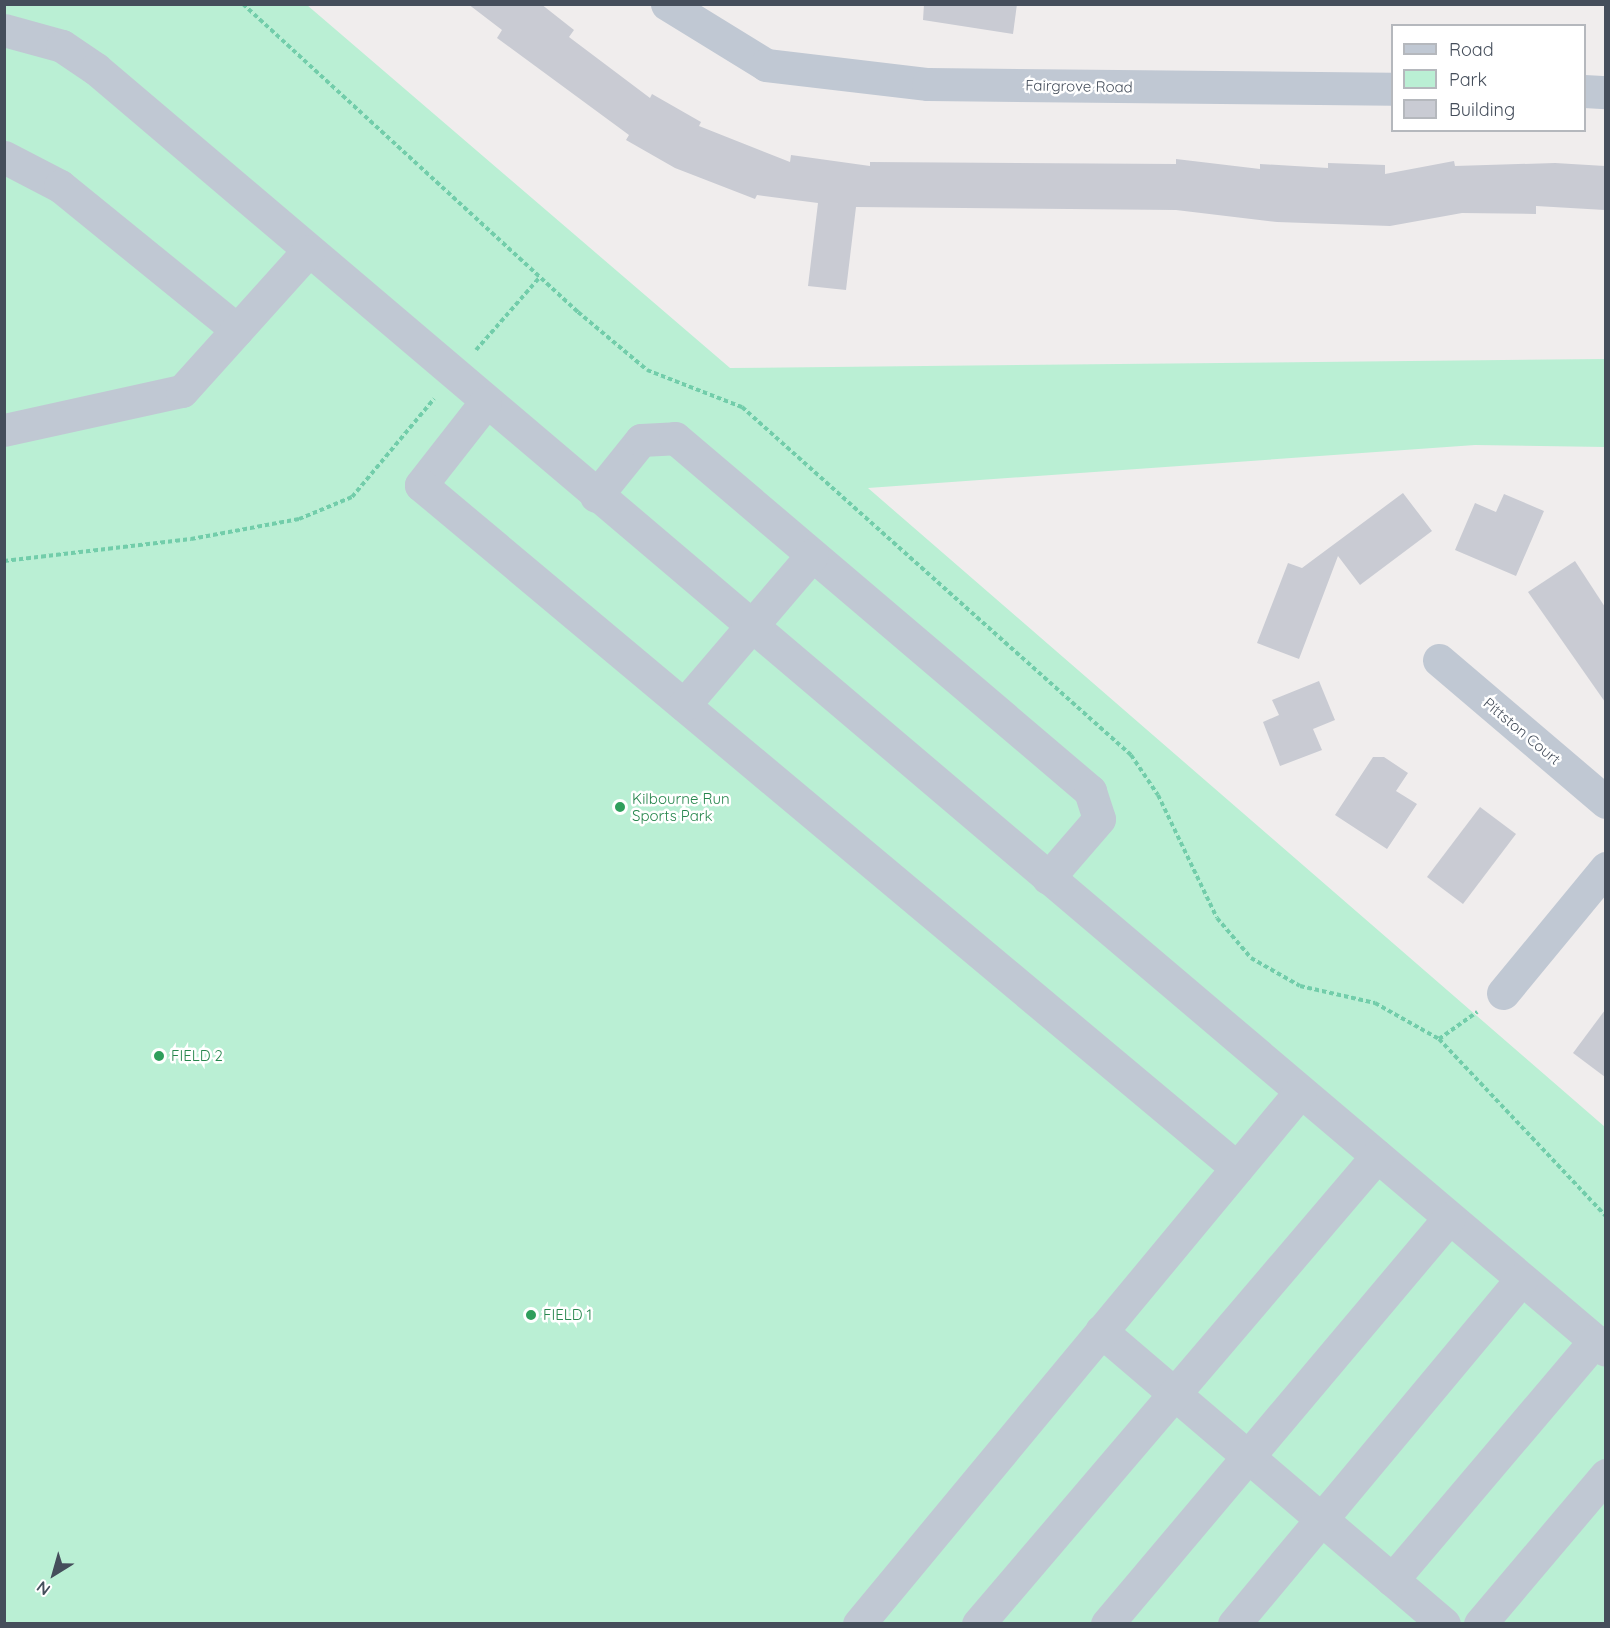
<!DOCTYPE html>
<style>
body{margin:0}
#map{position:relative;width:1610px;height:1628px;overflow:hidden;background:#f0eded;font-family:Quicksand,sans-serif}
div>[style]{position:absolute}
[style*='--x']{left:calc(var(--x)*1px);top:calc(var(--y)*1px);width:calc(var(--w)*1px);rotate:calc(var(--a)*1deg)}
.green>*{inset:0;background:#baefd4}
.building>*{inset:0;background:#c9cbd3}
.path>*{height:4px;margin-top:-2px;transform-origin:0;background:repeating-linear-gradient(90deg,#72cdaa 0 4.5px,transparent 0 7.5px)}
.minor>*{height:33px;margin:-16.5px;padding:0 16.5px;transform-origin:16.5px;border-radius:16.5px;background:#c0c8d3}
.dots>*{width:16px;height:16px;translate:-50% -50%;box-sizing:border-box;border:3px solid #fff;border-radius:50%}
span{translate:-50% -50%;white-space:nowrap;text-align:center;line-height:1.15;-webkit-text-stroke:5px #fff;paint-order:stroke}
.street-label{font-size:15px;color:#454e5b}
.leisure-label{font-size:15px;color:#27864d}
.left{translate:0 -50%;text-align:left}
.frame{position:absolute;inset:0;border:6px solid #454e5b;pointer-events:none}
.legend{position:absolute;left:1391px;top:24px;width:195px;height:108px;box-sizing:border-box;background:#fff;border:2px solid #b5b8bd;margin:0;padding:8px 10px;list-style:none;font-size:18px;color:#454e5b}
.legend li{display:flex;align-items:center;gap:12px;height:30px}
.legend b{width:30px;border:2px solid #b5b8bd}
.north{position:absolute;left:24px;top:1544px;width:60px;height:60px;-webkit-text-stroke:4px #fff;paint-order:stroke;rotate:217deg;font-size:16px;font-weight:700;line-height:24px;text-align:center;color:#454e5b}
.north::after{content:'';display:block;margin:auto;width:21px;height:27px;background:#454e5b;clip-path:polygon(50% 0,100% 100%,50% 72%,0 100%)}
</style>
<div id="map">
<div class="green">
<div style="clip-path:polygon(5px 5px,307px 5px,730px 368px,1605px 359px,1605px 447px,1475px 445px,868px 488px,1605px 1127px,1605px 1623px,5px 1624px)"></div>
</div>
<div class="building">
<div style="clip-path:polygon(468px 4px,541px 4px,574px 30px,569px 37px,650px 98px,652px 94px,701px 122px,699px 126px,790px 162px,791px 155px,870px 166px,870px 162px,1176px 164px,1176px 159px,1260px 169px,1260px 164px,1328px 168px,1328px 163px,1385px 165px,1385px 174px,1454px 161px,1455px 166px,1555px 163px,1605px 166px,1605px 210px,1536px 206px,1536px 214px,1462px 213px,1390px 226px,1277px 222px,1176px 210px,856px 207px,846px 290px,808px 286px,818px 203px,757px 195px,755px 199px,675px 168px,626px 140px,629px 135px,497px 38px,502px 30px)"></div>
<div style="clip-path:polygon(924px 4px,1017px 4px,1013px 34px,923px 20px)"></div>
<div style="clip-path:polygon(1403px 493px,1432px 531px,1360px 585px,1338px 556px,1299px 659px,1257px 643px,1288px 563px,1302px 568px)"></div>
<div style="clip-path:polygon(1504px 494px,1544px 511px,1516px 576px,1455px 550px,1475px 503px,1496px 512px)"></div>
<div style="clip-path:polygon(1575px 561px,1605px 607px,1605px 702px,1528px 592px)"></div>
<div style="clip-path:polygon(1319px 681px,1335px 720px,1313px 729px,1322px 750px,1280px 766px,1263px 722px,1279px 715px,1272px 700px)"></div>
<div style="clip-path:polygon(1373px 757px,1384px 757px,1408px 773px,1396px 791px,1417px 804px,1387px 849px,1335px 815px)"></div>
<div style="clip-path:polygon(1480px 807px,1516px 834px,1463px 904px,1427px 877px)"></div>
<div style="clip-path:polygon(1605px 1010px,1605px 1077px,1573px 1053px)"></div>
</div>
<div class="path">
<div style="--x:243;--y:4;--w:455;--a:42.6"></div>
<div style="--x:578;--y:312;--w:90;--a:40"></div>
<div style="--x:647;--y:370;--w:102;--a:21.3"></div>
<div style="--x:742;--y:407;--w:522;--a:41.82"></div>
<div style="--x:1131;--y:755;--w:48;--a:56"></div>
<div style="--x:1158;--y:795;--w:136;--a:64.4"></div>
<div style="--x:1217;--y:918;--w:52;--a:49.6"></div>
<div style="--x:1251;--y:958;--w:56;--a:29.7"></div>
<div style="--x:1300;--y:986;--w:77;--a:12.8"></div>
<div style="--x:1375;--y:1003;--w:73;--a:29.4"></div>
<div style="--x:1439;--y:1039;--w:243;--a:46.7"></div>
<div style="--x:476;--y:350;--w:96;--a:-48.8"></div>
<div style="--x:4;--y:561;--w:188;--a:-6.7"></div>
<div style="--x:191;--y:539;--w:110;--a:-10.5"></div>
<div style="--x:299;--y:519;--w:57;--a:-22.5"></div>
<div style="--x:352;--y:497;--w:128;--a:-50.1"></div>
<div style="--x:1439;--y:1039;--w:47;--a:-35.4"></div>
</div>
<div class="minor">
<div style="--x:667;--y:4;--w:116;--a:31.6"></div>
<div style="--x:766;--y:65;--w:163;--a:6.7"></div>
<div style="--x:928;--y:84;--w:464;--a:0.6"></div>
<div style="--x:4;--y:30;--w:60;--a:15.4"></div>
<div style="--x:62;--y:46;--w:41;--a:34.1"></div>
<div style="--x:96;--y:69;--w:1980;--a:40.31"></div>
<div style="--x:1584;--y:91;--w:22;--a:3"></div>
<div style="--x:4;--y:157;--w:63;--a:27.4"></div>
<div style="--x:60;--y:186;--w:228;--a:39.1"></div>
<div style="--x:485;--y:403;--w:104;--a:128"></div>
<div style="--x:421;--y:485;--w:1064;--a:39.93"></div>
<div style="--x:4;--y:430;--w:182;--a:-12.4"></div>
<div style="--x:182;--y:391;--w:188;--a:-48"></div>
<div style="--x:596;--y:496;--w:72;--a:-51.2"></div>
<div style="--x:641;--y:440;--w:34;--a:-3"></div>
<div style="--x:675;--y:438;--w:545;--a:40.38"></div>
<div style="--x:1090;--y:791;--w:29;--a:72"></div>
<div style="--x:1099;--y:819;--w:78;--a:130.8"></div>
<div style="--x:1439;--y:660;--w:219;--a:40.4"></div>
<div style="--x:684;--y:705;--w:197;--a:-49.5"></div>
<div style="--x:1503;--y:993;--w:162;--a:-50.5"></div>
<div style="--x:1101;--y:1331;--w:451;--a:40.5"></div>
<div style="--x:1392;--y:1580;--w:314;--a:-49.7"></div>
<div style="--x:859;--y:1624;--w:691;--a:-50.34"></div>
<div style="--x:978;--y:1624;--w:615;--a:-49.55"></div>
<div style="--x:1107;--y:1624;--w:531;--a:-49.89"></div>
<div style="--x:1234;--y:1624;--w:449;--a:-50.2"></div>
<div style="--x:1480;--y:1624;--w:195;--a:-49.8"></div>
</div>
<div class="dots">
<div style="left:620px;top:807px;background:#2e9e5b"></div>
<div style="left:159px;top:1056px;background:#2e9e5b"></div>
<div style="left:531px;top:1315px;background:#2e9e5b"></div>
</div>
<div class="street-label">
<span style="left:1079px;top:86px;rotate:1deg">Fairgrove Road</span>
<span style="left:1522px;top:731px;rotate:40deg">Pittston Court</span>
</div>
<div class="leisure-label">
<span class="left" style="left:632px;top:807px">Kilbourne Run<br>Sports Park</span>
<span class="left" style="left:171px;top:1056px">FIELD 2</span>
<span class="left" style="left:543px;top:1315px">FIELD 1</span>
</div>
<div class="frame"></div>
<ul class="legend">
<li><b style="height:8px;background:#c0c8d3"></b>Road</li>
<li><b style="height:16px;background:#baefd4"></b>Park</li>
<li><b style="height:16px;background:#c9cbd3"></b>Building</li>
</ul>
<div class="north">N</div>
</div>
